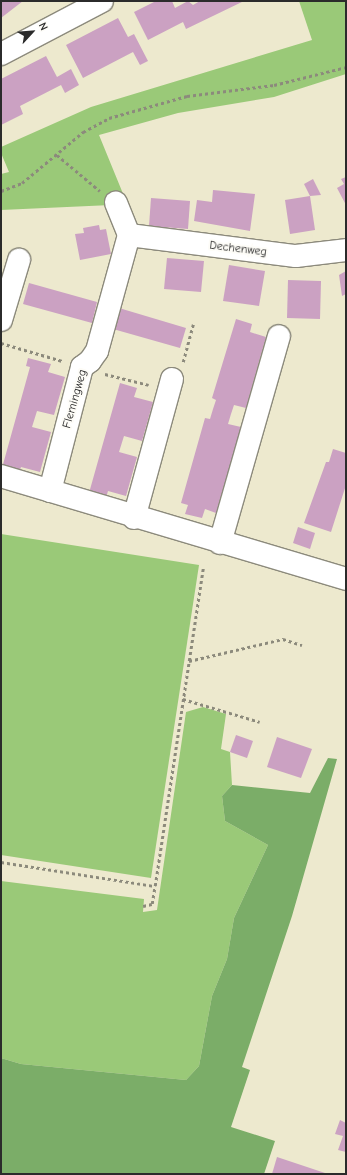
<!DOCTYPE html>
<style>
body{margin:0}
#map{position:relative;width:347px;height:1175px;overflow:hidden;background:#ede9ce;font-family:"Comic Neue",sans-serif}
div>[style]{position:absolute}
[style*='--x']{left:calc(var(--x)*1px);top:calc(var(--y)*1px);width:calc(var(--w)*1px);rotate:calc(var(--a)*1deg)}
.green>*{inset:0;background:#9ac978}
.forest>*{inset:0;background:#7bad68}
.building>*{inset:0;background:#cba1c2}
.path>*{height:2.5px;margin-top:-1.25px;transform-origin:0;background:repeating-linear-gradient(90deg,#8c8a7c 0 3px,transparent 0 6px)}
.roads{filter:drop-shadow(1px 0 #8c8a7c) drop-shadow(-1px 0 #8c8a7c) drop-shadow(0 1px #8c8a7c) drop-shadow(0 -1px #8c8a7c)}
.minor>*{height:22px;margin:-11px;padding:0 11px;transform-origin:11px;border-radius:11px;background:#fff}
span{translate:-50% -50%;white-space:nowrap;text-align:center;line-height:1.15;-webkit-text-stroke:4px #fdfcf7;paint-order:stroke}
.street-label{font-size:12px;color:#2b2b2b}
.frame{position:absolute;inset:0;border:2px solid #2b2b2b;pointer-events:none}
.north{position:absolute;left:12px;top:12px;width:40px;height:40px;-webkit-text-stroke:3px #fdfcf7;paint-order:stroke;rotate:64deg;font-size:11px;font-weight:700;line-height:16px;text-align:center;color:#2b2b2b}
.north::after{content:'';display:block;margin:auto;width:14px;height:18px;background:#2b2b2b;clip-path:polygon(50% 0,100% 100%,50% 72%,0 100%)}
</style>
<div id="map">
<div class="green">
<div style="clip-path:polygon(299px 1px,346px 1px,346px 74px,274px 97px,178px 113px,99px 135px,126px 201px,111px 205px,1px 210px,1px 174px,9px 172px,1px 153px,1px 147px,91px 107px,312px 40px)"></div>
<div style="clip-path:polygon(1px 534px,199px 565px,151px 878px,1px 855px)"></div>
<div style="clip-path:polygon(203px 707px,226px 714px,221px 749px,230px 752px,232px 785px,222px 796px,225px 821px,268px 845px,234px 918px,227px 959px,212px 996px,199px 1066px,186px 1080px,21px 1064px,1px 1058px,1px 881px,144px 899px,143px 912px,157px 910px,186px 712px)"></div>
</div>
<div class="forest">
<div style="clip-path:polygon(328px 758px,337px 759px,292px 916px,242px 1067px,250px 1070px,231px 1127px,275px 1141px,264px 1174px,1px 1174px,1px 1058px,21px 1064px,186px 1080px,199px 1066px,212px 996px,227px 959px,234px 918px,268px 845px,225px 821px,222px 796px,232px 785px,310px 793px)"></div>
</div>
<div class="building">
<div style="clip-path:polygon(1px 1px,23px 1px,1px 18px)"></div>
<div style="clip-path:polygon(156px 1px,172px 1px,175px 8px,188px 1px,193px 5px,200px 1px,244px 1px,186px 29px,183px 22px,148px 40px,134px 12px)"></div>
<div style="clip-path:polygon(118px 18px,128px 37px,134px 34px,148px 61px,140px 65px,133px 52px,83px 78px,66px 45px)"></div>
<div style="clip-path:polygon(46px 56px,57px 77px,71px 69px,79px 85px,65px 93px,61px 85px,20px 106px,23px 114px,1px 125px,1px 79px)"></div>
<div style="clip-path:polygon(346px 177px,346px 205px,337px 188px,344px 184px,341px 179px)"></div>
<div style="clip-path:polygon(313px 179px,321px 195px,310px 196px,304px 184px)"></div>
<div style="clip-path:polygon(213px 190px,255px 194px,250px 231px,194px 221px,197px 200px,212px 202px)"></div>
<div style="clip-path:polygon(310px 196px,315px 230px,290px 234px,285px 200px)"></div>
<div style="clip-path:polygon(151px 198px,190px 201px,188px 229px,149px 226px)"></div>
<div style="clip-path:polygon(99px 225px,100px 230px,106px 229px,111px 254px,80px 260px,75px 234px,84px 233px,83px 228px)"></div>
<div style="clip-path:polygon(167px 258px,204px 261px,201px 292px,164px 289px)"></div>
<div style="clip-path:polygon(229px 265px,265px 271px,259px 306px,223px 301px)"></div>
<div style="clip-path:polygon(346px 271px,346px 294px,342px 296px,339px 275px)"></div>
<div style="clip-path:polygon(288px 280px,321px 281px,320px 319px,287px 318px)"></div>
<div style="clip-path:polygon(29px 283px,97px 302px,92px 323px,23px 304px)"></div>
<div style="clip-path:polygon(119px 308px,186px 328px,180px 348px,113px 329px)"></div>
<div style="clip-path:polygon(236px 319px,252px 324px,250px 332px,266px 337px,246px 408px,234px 405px,231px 414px,228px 424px,241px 427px,216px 513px,205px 509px,202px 518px,185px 514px,188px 505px,181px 503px,205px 418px,210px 419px,213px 409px,216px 400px,212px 398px)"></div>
<div style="clip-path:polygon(28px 358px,51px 364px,48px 372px,65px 377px,54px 415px,37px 411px,32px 427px,51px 432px,40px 472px,21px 467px,19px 473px,2px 468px,30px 367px,26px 366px)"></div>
<div style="clip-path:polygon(120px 383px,137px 388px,134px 397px,153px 402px,142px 441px,124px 436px,119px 452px,137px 457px,126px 496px,108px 491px,106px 498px,89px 493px)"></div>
<div style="clip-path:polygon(333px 449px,346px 453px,346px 485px,331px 532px,304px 523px,326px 462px,324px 462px,329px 462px)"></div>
<div style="clip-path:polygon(298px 527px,315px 533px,310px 549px,293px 543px)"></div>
<div style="clip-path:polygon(236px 735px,253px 741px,247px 758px,230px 752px)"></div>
<div style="clip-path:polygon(277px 737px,312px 749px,301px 778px,267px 767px)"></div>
<div style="clip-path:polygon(340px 1120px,346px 1123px,346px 1152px,338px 1150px,343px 1136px,335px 1134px)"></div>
<div style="clip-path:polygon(277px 1157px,328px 1174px,272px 1174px)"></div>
</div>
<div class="path">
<div style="--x:57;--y:155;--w:56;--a:39.9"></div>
<div style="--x:1;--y:191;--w:22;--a:-21"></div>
<div style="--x:22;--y:183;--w:80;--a:-39.9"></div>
<div style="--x:83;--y:132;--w:30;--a:-28"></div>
<div style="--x:109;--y:118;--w:81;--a:-15.8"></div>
<div style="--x:187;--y:96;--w:88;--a:-7.2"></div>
<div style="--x:274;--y:85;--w:74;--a:-14"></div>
<div style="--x:1;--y:343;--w:64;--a:16.4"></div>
<div style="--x:183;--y:362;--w:39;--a:-75"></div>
<div style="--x:105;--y:374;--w:45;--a:14"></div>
<div style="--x:189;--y:661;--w:97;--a:-13.2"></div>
<div style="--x:283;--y:639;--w:20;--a:18"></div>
<div style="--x:183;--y:699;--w:80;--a:16.6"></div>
<div style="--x:1;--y:862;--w:156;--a:8.9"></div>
<div style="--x:155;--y:886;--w:321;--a:-81.4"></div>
<div style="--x:143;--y:906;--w:9;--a:-13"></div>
<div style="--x:152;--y:904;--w:18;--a:-81"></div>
</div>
<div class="roads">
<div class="minor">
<div style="--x:1;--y:54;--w:114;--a:-27.7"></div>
<div style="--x:129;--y:235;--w:168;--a:7.2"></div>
<div style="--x:296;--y:256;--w:50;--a:-6.8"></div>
<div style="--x:1;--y:320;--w:63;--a:-73.3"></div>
<div style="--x:1;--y:476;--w:360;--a:16.6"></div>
<div style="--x:50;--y:491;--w:128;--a:-75.5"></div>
<div style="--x:82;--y:367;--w:10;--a:-37"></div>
<div style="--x:90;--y:361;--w:12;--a:-55"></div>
<div style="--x:97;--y:351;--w:120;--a:-74.6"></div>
<div style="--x:129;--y:235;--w:35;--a:-112"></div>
<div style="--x:134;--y:518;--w:144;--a:-74.7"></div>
<div style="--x:220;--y:543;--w:215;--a:-74.1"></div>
</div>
</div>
<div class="street-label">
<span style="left:238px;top:249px;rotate:7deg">Dechenweg</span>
<span style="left:75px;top:399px;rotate:-74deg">Flemingweg</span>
</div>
<div class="frame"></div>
<div class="north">N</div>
</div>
